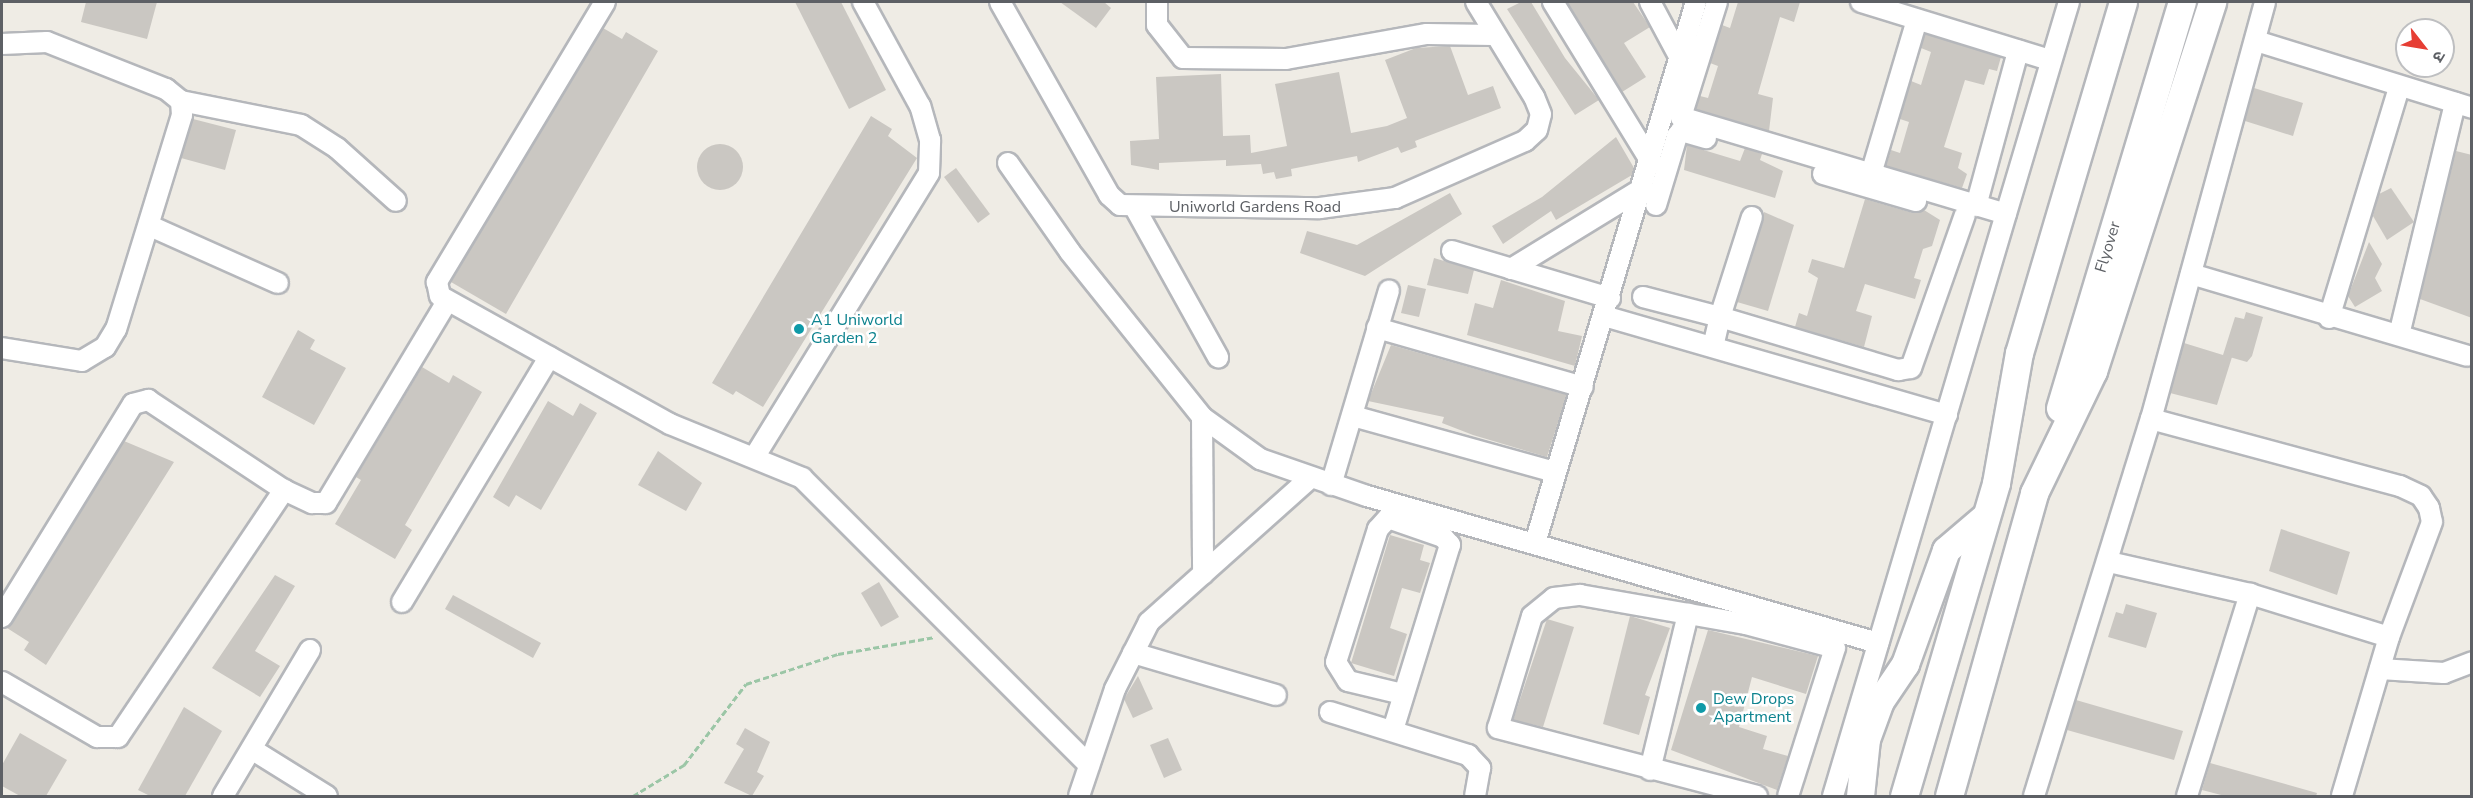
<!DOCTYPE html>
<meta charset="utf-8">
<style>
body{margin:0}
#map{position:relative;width:2473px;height:798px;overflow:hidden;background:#efece5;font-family:"Nunito Sans","Noto Sans Devanagari",sans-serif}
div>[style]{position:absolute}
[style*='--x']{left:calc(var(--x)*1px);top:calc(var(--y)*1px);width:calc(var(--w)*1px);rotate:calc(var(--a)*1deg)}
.building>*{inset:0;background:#cac7c2}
.round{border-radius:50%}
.path>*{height:3px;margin-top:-1.5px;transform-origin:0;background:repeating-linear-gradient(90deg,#9bc6a6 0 6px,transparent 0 9px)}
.roads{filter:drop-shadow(2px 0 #b5b7bb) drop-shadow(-2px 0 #b5b7bb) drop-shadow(0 2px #b5b7bb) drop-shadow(0 -2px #b5b7bb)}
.street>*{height:20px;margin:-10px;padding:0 10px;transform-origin:10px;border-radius:10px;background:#fff}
.secondary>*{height:27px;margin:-13.5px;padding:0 13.5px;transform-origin:13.5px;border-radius:13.5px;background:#fff}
.dots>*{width:16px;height:16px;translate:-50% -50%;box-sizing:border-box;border:3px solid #fff;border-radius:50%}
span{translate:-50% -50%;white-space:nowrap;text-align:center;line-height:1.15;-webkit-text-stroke:5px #fff;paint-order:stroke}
.street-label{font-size:16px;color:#5d6065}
.culture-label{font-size:16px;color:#0d838f}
.left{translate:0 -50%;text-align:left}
.frame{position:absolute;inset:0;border:3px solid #5d6065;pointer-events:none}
.north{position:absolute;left:2395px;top:18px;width:60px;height:60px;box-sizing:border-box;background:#fff;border:2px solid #bebfc1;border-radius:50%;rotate:121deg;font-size:16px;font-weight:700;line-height:24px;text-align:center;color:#5d6065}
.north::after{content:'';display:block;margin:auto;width:21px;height:27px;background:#e63e34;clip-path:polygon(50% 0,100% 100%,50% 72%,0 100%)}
</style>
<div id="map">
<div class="building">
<div style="clip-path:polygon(86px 2px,157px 2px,147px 39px,81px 22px)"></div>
<div style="clip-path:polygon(795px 2px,841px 2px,886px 90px,849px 109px)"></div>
<div style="clip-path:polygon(1060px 2px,1104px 2px,1111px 8px,1096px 28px)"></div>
<div style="clip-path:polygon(1521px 2px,1531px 2px,1565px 58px,1599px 100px,1575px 115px,1507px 9px)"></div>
<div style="clip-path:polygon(1567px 2px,1633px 2px,1650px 27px,1624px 43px,1646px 77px,1622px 92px)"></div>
<div style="clip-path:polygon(1738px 2px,1800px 2px,1794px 22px,1780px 17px,1758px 94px,1773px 98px,1769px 131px,1696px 109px,1700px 96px,1708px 98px,1718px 66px,1710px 63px,1722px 25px,1730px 28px)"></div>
<div style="clip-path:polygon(603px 28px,622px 39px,626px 32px,658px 51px,506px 314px,451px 282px)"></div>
<div style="clip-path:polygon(1925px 34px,2001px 57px,1997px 71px,1989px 69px,1984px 85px,1965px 80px,1944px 147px,1962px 153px,1958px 168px,1967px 174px,1962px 188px,1886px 166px,1891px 150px,1900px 153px,1909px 122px,1900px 119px,1911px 81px,1921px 85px,1931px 52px,1921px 48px)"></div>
<div style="clip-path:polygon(1450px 46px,1468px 95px,1493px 86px,1501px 108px,1415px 141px,1417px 147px,1401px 153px,1398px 147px,1358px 162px,1357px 156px,1291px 169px,1292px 176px,1276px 179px,1274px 172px,1263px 174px,1261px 164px,1226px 166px,1226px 160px,1159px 163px,1159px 170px,1131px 165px,1130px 141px,1159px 139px,1156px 77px,1221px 74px,1223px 136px,1250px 135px,1251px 153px,1287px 146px,1275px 84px,1339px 72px,1351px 133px,1387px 126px,1407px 118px,1385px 60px,1416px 48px)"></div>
<div style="clip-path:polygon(2254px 88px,2303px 103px,2293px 136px,2245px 121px)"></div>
<div style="clip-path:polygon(871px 116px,892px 129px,888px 136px,917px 158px,763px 407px,736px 391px,733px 395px,712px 383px)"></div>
<div style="clip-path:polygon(193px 119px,236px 130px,225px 170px,181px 158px)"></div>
<div style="clip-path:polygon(1616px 137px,1634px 168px,1632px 175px,1556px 220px,1551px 211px,1503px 244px,1492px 226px,1542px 197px)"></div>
<div class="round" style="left:697px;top:144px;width:46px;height:46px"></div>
<div style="clip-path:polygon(1687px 145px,1740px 161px,1745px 148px,1762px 154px,1760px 160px,1783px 171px,1775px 198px,1684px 170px)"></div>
<div style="clip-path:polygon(2456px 151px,2472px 155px,2472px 318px,2420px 299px)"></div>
<div style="clip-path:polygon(956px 168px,990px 214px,978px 223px,944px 177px)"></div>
<div style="clip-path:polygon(2391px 188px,2414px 222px,2387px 240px,2373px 216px,2379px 194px)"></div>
<div style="clip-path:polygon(1450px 193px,1462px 214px,1365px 276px,1300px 253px,1307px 231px,1357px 245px)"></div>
<div style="clip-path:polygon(1865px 199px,1913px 213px,1924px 210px,1940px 220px,1932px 246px,1923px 249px,1914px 278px,1921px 280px,1915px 299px,1865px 284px,1856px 311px,1872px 316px,1864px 347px,1795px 327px,1799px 313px,1807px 316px,1818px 278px,1808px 272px,1812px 259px,1844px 268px)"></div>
<div style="clip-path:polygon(1764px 212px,1794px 225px,1768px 311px,1737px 302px)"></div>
<div style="clip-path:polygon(2369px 242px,2382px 264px,2375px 278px,2382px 291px,2355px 307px,2348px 296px)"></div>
<div style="clip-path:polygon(1434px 258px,1474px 270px,1468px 294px,1427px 285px)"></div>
<div style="clip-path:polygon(1501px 280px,1565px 301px,1558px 331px,1582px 336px,1575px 366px,1467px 335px,1475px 303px,1493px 308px)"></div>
<div style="clip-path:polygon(1408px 285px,1426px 289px,1419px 317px,1401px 313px)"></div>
<div style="clip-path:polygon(2246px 312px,2263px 317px,2252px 356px,2247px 362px,2226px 356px,2232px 357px,2217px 405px,2170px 393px,2184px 343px,2223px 355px,2235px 317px,2244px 319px)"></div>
<div style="clip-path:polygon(298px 330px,315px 340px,310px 349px,346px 368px,314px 425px,262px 397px)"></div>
<div style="clip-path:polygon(1391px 345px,1567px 395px,1547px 457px,1473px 435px,1442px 423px,1444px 417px,1368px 401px)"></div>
<div style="clip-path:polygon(422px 367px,449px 383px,453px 375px,482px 392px,405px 525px,412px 530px,395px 559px,335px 524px,361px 480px,356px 477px)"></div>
<div style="clip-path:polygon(548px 401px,573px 416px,580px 403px,597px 413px,541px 510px,516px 495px,509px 507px,493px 497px)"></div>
<div style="clip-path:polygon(124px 441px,174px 462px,46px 665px,24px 650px,29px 642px,7px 628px)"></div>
<div style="clip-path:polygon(658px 451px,702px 483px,686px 511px,638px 485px)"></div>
<div style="clip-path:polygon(2281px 529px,2350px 552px,2337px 595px,2269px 571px)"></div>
<div style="clip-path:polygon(1390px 535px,1424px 545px,1420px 560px,1430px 563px,1420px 593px,1402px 588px,1390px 628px,1407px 634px,1394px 676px,1351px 663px)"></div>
<div style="clip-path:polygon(275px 575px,295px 586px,255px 651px,280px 666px,260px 697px,212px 668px)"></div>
<div style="clip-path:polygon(879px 582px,899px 617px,881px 627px,861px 593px)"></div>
<div style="clip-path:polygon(453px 595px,541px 643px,533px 658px,445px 609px)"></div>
<div style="clip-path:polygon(2126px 604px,2157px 613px,2146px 648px,2108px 637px,2116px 612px,2123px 614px)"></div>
<div style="clip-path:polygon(1630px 616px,1670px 628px,1645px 695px,1650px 697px,1639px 735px,1603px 724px)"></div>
<div style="clip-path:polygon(1547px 619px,1574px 627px,1543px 727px,1513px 720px)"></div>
<div style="clip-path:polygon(1708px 630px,1818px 656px,1806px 694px,1752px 677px,1739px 727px,1767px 736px,1763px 749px,1788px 756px,1777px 790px,1671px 750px)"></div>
<div style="clip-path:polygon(1138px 676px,1153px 709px,1133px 718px,1124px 699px)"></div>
<div style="clip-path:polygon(2076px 700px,2183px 731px,2174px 760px,2067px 730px)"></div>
<div style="clip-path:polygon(184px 707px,222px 731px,185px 796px,150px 796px,138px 790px)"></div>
<div style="clip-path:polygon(745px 728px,770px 742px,757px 772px,764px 776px,752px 796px,724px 783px,744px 749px,736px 744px)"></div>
<div style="clip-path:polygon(20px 733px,67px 760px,46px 796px,20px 796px,2px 786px,2px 765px)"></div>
<div style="clip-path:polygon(1168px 738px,1182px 770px,1164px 778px,1150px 745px)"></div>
<div style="clip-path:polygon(2210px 763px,2317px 793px,2316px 796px,2225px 796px,2202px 790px)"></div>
</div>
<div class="path">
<div style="--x:633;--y:796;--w:60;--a:-31.3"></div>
<div style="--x:684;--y:765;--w:102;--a:-52.6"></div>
<div style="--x:746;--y:684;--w:97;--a:-18.1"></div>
<div style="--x:838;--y:654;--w:97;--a:-10"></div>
</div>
<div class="roads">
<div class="street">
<div style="--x:605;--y:2;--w:327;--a:121"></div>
<div style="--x:437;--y:282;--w:14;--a:78"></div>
<div style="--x:440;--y:296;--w:263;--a:29.1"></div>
<div style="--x:670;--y:424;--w:143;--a:22.2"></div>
<div style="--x:802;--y:478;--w:406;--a:45"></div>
<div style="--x:1000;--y:2;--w:222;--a:60.5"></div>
<div style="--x:1109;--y:195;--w:15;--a:42"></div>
<div style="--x:1120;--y:205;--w:200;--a:0.9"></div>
<div style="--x:1320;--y:208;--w:76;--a:-7.6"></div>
<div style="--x:1395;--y:198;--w:142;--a:-23.7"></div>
<div style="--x:1525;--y:141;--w:16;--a:-43"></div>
<div style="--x:1537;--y:130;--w:16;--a:-76"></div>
<div style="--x:1541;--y:114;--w:18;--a:-112"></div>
<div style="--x:1534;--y:97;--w:111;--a:-121.4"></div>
<div style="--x:1157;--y:2;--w:23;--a:90"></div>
<div style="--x:1157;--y:25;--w:42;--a:51.8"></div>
<div style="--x:1183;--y:58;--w:103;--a:0.6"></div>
<div style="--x:1286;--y:59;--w:143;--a:-10.1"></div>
<div style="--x:1427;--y:34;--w:66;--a:0.9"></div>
<div style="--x:1553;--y:2;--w:188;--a:58.5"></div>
<div style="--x:1650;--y:2;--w:64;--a:61.8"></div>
<div style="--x:1717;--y:2;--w:121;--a:107.4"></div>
<div style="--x:1681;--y:117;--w:339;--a:16.6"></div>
<div style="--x:1861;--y:2;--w:198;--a:17.1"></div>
<div style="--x:2256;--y:41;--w:226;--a:17.2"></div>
<div style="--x:2;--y:44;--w:45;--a:-2.5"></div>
<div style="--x:47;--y:42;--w:128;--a:21.6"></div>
<div style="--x:166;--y:89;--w:19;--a:39"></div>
<div style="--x:181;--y:101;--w:14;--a:86"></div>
<div style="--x:182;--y:115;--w:224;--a:107.1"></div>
<div style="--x:116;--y:329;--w:21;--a:121"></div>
<div style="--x:105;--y:347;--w:27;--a:149"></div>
<div style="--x:82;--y:361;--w:81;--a:-170.8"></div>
<div style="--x:181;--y:101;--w:122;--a:11.3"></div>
<div style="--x:301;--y:125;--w:43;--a:32.6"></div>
<div style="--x:337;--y:148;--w:79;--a:41.9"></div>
<div style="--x:1008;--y:163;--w:108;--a:55.1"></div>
<div style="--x:1070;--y:252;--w:211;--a:51.3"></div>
<div style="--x:1202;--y:417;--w:72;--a:35.9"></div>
<div style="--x:1260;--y:459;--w:113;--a:19.1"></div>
<div style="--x:1367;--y:496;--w:532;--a:16.05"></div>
<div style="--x:1823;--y:174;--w:97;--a:16.2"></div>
<div style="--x:1871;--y:174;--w:161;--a:-73.4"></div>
<div style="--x:1656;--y:205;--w:72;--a:-73.1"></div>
<div style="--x:1677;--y:136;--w:6;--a:-51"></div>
<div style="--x:1681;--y:131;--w:26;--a:16"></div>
<div style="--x:1976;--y:206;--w:161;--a:-74.8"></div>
<div style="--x:1135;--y:208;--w:171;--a:60.9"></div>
<div style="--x:150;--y:226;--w:140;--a:24"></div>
<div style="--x:1452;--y:251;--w:165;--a:16.6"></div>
<div style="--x:1511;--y:269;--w:155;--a:-31.5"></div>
<div style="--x:2191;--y:274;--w:288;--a:16.5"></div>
<div style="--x:1643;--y:297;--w:80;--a:14.6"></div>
<div style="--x:1720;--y:317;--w:105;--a:-72.3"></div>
<div style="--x:1604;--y:316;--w:357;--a:16.1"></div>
<div style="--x:2329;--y:318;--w:240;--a:-73.1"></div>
<div style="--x:1377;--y:328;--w:214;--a:16"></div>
<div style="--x:2399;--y:335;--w:239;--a:-76.4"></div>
<div style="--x:1713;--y:347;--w:31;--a:-77"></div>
<div style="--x:1720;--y:317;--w:186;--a:16.6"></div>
<div style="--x:1898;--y:370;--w:13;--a:-9"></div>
<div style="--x:1911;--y:368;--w:162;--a:-70.6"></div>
<div style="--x:1353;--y:416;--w:210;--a:15.5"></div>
<div style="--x:1202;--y:417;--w:157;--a:89.6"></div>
<div style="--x:2151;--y:419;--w:258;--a:15.1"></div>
<div style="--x:2400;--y:486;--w:23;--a:25"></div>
<div style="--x:2421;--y:496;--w:14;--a:56"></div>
<div style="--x:2429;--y:508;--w:14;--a:78"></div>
<div style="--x:2432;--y:522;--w:123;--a:110.5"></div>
<div style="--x:2389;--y:637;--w:166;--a:106.5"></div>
<div style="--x:755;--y:456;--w:332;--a:-58.4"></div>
<div style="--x:929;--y:173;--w:33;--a:-88"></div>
<div style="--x:930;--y:140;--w:35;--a:-106"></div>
<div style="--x:920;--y:106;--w:119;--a:-118.7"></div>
<div style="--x:1331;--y:485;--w:203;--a:-73.4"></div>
<div style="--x:1535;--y:543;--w:564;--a:-73.43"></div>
<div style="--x:2109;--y:562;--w:145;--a:12.8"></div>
<div style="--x:2250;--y:594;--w:145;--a:17.2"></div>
<div style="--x:402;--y:602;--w:286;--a:-59"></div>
<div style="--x:2;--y:617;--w:250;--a:-58.4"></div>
<div style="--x:133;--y:404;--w:16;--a:-15"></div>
<div style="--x:148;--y:400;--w:163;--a:33.5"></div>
<div style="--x:284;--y:490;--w:31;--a:25"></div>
<div style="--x:312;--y:503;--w:14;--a:0"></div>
<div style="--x:326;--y:503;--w:233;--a:-59"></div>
<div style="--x:1133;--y:653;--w:149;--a:16.4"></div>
<div style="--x:2380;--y:669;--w:64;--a:3.6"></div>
<div style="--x:2444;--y:673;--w:30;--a:-21"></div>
<div style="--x:2;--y:682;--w:110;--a:30.1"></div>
<div style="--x:97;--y:737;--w:21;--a:0"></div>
<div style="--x:118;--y:737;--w:298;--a:-56.1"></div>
<div style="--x:1330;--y:712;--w:145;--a:17.3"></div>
<div style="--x:1468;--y:755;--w:18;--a:47"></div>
<div style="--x:1480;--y:768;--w:28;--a:100"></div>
<div style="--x:1393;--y:730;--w:194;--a:-72.9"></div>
<div style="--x:1450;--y:545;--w:11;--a:-131"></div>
<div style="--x:1443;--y:537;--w:58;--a:-160.9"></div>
<div style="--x:1388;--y:518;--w:15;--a:132"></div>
<div style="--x:1378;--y:529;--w:139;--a:107.5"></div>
<div style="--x:1336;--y:662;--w:22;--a:58"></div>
<div style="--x:1348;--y:681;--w:56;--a:13.5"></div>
<div style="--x:253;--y:750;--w:87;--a:31.9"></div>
<div style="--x:1650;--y:770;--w:161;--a:-76.3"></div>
<div style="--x:223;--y:796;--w:170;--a:-59.2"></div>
<div style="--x:1079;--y:796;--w:113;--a:-71.4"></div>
<div style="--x:1115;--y:689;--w:75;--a:-63.1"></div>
<div style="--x:1149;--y:622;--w:217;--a:-41.8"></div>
<div style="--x:1757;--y:796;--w:268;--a:-165.3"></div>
<div style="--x:1498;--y:728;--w:117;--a:-73.1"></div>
<div style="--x:1532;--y:616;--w:28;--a:-39"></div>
<div style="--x:1554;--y:598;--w:26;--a:-7"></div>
<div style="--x:1580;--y:595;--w:169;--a:9.9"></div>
<div style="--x:1746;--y:624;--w:92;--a:15.1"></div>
<div style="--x:1835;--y:648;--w:155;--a:107.6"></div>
<div style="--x:1833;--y:796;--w:828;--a:-73.45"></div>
<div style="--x:2034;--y:796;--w:395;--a:-72.8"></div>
<div style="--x:2151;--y:419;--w:432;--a:-74.7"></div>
<div style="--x:2187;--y:796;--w:212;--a:-72.7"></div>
</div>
<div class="secondary">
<div style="--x:2060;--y:408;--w:424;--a:-73.3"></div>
<div style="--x:1860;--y:796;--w:57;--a:-84"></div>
<div style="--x:1866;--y:739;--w:40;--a:-69.8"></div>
<div style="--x:1880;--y:701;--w:45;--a:-56"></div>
<div style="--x:1905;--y:664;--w:121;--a:-70.2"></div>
<div style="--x:1946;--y:550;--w:52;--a:-40.4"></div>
<div style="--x:1904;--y:796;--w:326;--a:-73.6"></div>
<div style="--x:1996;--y:483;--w:132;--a:-80"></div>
<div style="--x:2019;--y:353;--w:366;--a:-73.5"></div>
<div style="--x:1949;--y:796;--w:315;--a:-74.3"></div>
<div style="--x:2034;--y:493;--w:136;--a:-64.2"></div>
<div style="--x:2093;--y:371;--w:388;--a:-72.1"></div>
</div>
</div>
<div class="dots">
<div style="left:799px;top:329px;background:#0f9aa8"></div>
<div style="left:1701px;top:708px;background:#0f9aa8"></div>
</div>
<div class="street-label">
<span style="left:1255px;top:207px">Uniworld Gardens Road</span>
<span style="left:2108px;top:247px;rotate:-73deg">Flyover</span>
</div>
<div class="culture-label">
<span class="left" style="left:811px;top:329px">A1 Uniworld<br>Garden 2</span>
<span class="left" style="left:1713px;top:708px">Dew Drops<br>Apartment</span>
</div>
<div class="frame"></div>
<div class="north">उ</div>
</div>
